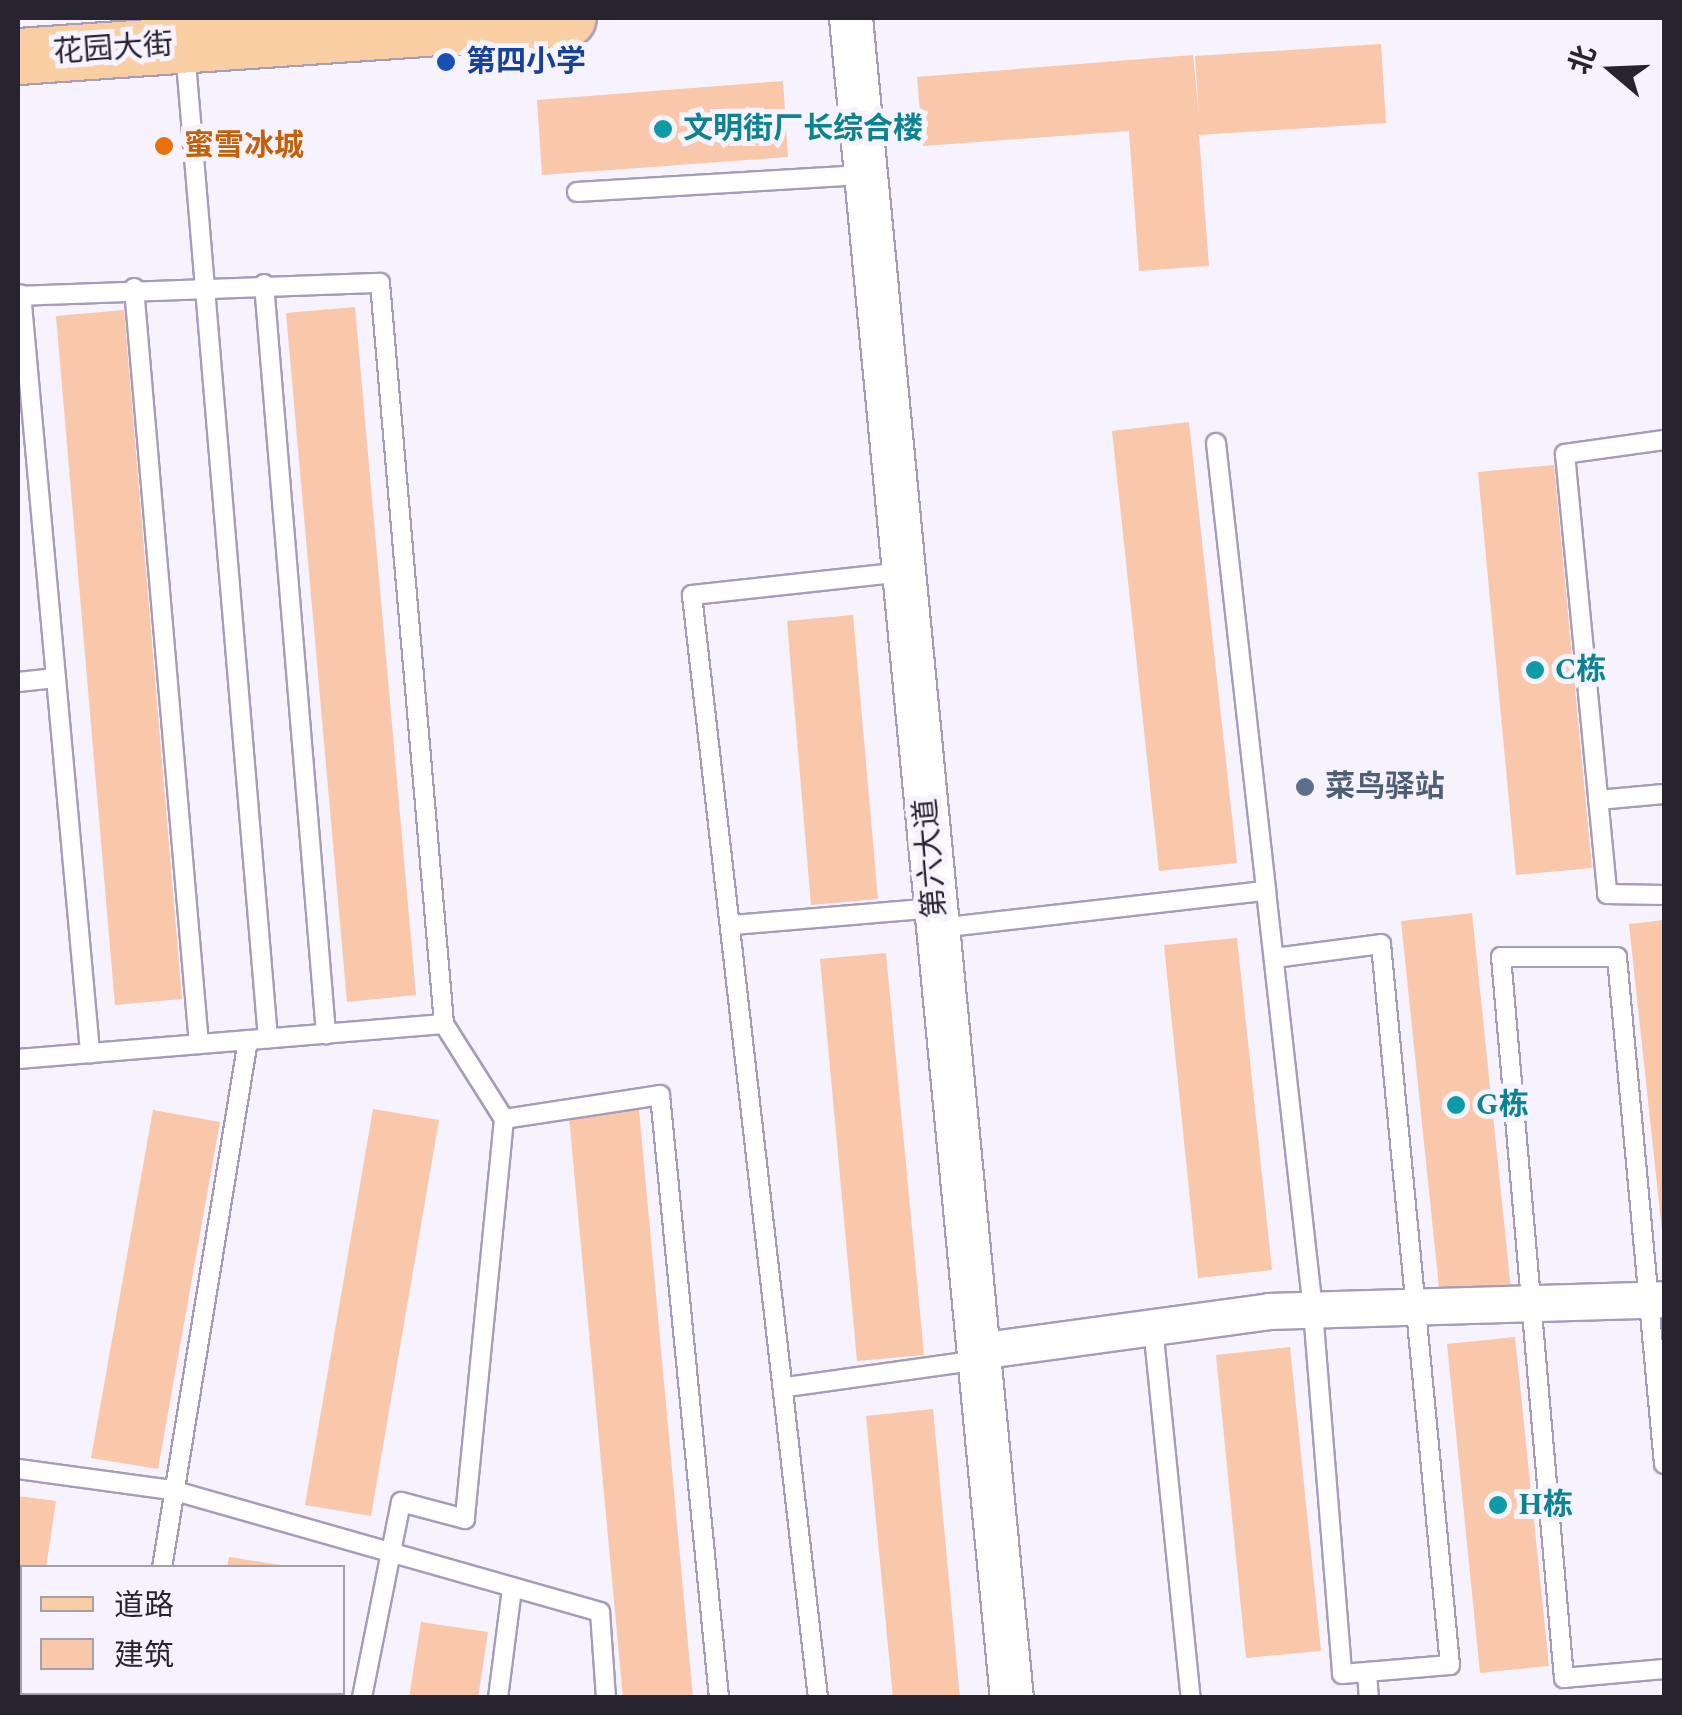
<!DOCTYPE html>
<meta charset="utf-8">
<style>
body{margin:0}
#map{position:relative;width:1682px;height:1715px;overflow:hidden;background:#f6f2fe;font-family:Spectral,"Noto Sans SC",serif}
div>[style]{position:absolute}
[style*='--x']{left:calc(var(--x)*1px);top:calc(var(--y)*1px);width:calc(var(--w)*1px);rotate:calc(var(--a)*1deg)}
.building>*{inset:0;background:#f9c7a9}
.roads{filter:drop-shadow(2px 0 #a69cb9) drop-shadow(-2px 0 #a69cb9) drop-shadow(0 2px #a69cb9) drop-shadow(0 -2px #a69cb9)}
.service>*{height:18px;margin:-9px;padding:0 9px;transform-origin:9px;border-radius:9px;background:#fff}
.minor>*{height:35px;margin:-17.5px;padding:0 17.5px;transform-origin:17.5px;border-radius:17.5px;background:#fff}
.tertiary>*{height:42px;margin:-21px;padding:0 21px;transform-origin:21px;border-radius:21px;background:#fff}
.primary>*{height:55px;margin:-27.5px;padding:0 27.5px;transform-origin:27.5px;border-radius:27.5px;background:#facea3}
.dots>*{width:28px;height:28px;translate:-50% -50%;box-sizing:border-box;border:5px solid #f6f2fe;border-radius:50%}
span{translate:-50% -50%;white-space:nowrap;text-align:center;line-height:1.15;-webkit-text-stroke:10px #f6f2fe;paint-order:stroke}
.street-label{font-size:30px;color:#27232f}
.transit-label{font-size:30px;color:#164399;font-weight:700}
.left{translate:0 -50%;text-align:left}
.culture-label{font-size:30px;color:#0d838f;font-weight:700}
.food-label{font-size:30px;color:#c56008;font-weight:700}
.service-label{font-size:30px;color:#4e5e75;font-weight:700}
.frame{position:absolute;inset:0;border:20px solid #27232f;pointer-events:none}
.legend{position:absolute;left:20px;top:1565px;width:325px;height:130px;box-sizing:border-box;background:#f6f2fe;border:2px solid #a39fab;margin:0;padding:12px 18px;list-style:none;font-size:30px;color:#27232f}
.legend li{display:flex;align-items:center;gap:20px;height:50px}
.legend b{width:50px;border:2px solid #a39fab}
.north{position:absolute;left:1562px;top:20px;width:100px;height:100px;-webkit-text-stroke:8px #f6f2fe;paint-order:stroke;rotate:289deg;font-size:28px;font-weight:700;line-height:40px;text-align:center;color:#27232f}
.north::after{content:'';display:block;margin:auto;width:35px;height:45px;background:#27232f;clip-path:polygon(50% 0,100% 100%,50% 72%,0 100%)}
</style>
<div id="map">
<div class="building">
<div style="clip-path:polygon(1381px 44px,1386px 123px,1199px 135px,1209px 266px,1139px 271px,1129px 131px,923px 146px,917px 77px,1193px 55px,1199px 115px,1195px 56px)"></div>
<div style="clip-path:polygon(783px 81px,788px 157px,542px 175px,537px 100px)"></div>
<div style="clip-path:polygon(355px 307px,416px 995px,347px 1002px,286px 313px)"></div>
<div style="clip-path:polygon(124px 310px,182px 999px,115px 1005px,56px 316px)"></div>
<div style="clip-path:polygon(1189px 422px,1237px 863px,1159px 871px,1112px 431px)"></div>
<div style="clip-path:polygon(1554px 465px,1592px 868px,1516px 875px,1478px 472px)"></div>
<div style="clip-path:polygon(853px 615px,878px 899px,811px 905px,787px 621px)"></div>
<div style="clip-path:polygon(1472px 913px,1511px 1289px,1440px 1297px,1401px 921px)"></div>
<div style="clip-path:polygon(1664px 920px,1664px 1230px,1662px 1231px,1629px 924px)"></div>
<div style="clip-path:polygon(1237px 938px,1272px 1270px,1198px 1278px,1164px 945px)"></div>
<div style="clip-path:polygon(886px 953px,924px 1355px,857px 1361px,820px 959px)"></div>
<div style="clip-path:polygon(373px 1109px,439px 1120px,371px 1516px,305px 1505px)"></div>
<div style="clip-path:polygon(153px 1110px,220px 1122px,158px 1469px,91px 1458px)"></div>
<div style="clip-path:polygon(639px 1110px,693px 1698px,623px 1698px,569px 1117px)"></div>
<div style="clip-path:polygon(1515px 1337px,1549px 1666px,1480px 1673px,1447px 1344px)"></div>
<div style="clip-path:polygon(1290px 1347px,1321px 1651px,1246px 1658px,1216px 1355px)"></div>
<div style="clip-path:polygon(933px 1409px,960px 1698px,893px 1698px,866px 1416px)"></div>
<div style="clip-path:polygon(18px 1496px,56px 1501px,46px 1568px,22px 1568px,27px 1698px,18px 1698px)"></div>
<div style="clip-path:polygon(229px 1557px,281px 1565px,280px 1568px,227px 1568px)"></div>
<div style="clip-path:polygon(421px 1622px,488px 1632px,478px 1698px,409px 1698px)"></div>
<div style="clip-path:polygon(208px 1692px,275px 1692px,207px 1698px)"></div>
</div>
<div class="roads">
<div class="service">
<div style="--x:185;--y:50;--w:992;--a:85.2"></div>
<div style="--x:577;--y:192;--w:289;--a:-3.4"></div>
<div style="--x:264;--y:284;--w:753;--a:85.27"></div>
<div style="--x:134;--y:288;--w:759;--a:85.09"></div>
<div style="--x:18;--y:296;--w:362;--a:-2.1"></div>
<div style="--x:380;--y:283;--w:744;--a:85.06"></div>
<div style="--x:444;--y:1024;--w:112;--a:57.7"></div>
<div style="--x:504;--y:1119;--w:402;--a:95.6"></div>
<div style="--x:465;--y:1519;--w:66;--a:-165.1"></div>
<div style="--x:401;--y:1502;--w:200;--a:101.3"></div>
<div style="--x:1664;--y:440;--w:100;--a:172"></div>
<div style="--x:1565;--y:454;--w:442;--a:84.5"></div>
<div style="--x:1607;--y:894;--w:57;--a:1"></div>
<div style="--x:1216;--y:443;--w:451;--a:83.6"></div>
<div style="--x:1266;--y:891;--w:423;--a:83.6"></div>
<div style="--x:1313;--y:1311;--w:364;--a:85.4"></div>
<div style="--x:1342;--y:1674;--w:108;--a:-4.8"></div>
<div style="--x:1450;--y:1665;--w:724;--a:-95.47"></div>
<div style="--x:1381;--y:944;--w:108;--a:172.5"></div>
<div style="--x:56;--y:678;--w:377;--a:84.8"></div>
<div style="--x:18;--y:682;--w:38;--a:-6"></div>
<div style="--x:56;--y:678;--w:385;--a:-95.2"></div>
<div style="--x:1598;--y:800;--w:66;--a:-5.2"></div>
<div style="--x:733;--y:925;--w:203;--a:-4.8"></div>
<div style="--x:939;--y:928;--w:329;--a:-6.5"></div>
<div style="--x:18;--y:1059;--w:427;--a:-4.7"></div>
<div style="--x:504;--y:1119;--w:158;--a:-8.7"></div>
<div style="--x:660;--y:1095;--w:606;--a:84.41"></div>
<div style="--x:1153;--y:1327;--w:373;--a:84.2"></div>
<div style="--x:787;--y:1387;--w:194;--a:-8"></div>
<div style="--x:1664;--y:1464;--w:509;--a:-95.3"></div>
<div style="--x:1617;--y:957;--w:116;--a:180"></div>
<div style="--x:1501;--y:957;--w:724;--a:85.01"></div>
<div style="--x:1564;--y:1678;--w:100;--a:-5.1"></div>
<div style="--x:18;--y:1469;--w:155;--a:7.8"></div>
<div style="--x:172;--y:1490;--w:445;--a:15.9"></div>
<div style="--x:600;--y:1612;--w:86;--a:86"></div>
<div style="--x:162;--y:1568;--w:535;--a:-80.75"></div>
<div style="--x:1367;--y:1672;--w:26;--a:86"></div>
<div style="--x:145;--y:1698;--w:6;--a:-81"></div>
<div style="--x:498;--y:1698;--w:110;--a:-82.7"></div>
<div style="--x:818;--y:1698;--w:1110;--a:-96.52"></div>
<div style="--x:692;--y:595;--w:213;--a:-6.2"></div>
</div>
<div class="minor">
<div style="--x:978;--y:1351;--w:294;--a:-7.8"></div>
<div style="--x:1269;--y:1311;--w:395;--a:-1.7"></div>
</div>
<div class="tertiary">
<div style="--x:851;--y:18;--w:1688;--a:84.53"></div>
</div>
<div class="primary">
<div style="--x:18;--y:56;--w:551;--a:-3.95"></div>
</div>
</div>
<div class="dots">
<div style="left:446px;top:62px;background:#1a4fb4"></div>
<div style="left:663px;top:129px;background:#0f9aa8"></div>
<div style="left:164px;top:146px;background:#e8710a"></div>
<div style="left:1535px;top:670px;background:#0f9aa8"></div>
<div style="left:1305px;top:787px;background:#5c6f8a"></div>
<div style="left:1456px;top:1105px;background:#0f9aa8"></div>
<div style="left:1498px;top:1505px;background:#0f9aa8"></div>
</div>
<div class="street-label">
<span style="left:113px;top:49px;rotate:-4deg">花园大街</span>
<span style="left:931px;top:858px;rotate:-95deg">第六大道</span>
</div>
<div class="transit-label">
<span class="left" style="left:466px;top:62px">第四小学</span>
</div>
<div class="culture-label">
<span class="left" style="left:683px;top:129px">文明街厂长综合楼</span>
<span class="left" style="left:1555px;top:670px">C栋</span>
<span class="left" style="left:1476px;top:1105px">G栋</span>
<span class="left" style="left:1518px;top:1505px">H栋</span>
</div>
<div class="food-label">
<span class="left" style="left:184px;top:146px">蜜雪冰城</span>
</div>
<div class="service-label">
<span class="left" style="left:1325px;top:787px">菜鸟驿站</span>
</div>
<div class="frame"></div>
<ul class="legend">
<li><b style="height:12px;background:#facea3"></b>道路</li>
<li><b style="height:28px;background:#f9c7a9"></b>建筑</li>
</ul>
<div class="north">北</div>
</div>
